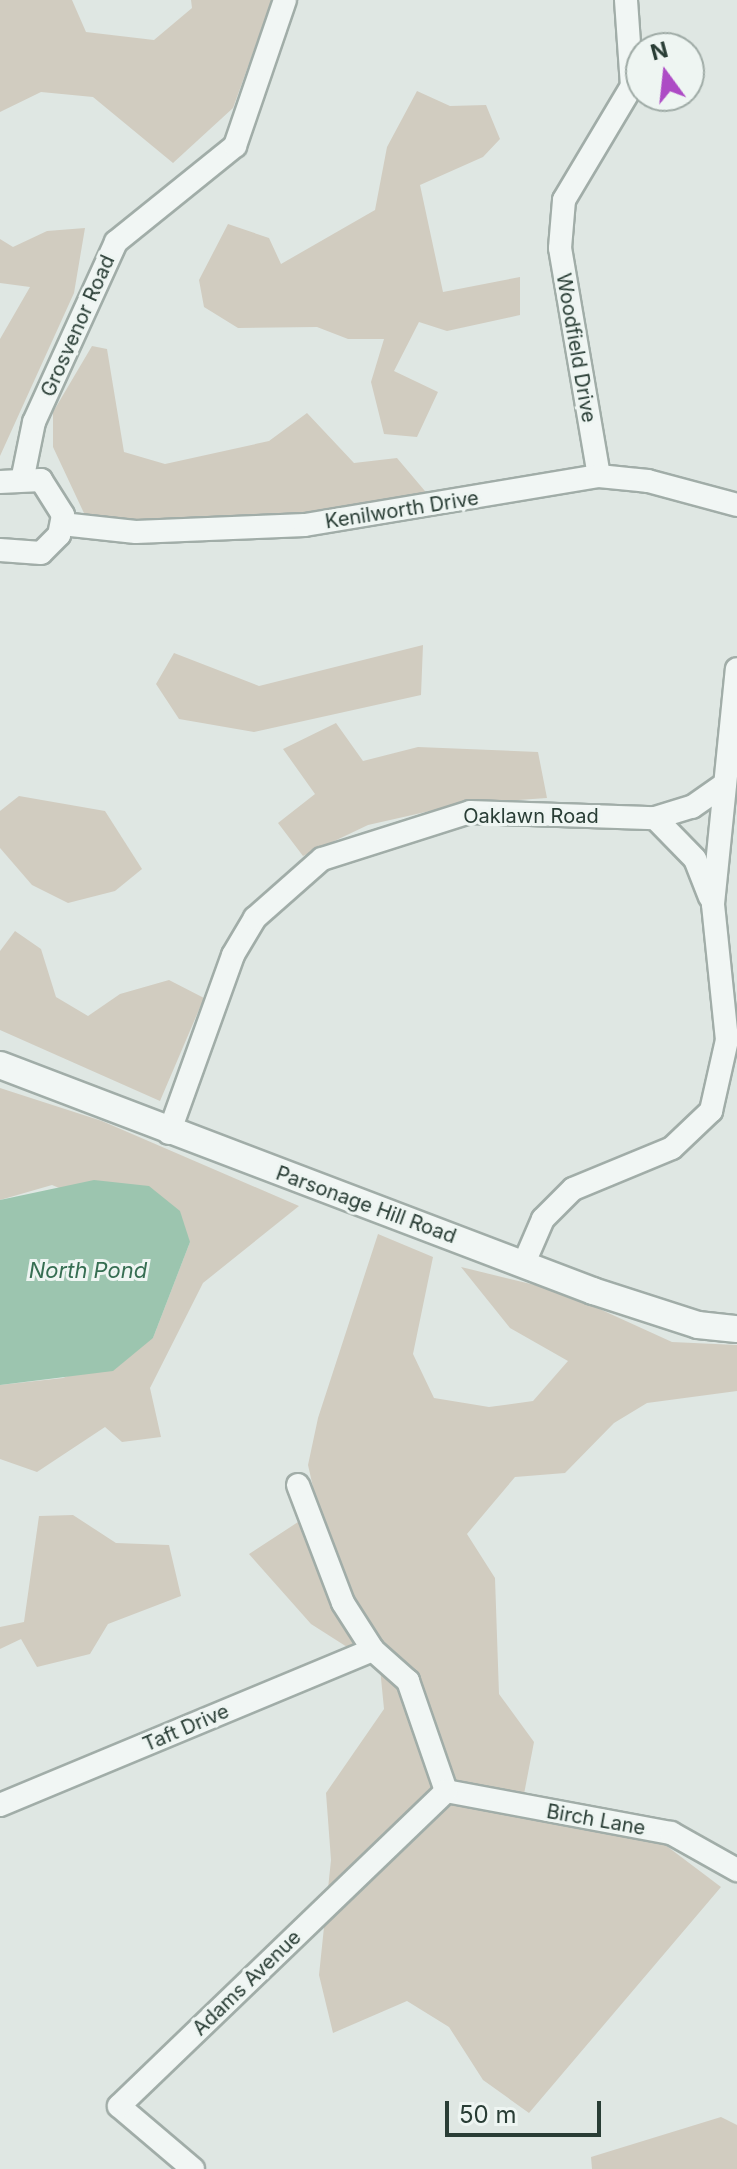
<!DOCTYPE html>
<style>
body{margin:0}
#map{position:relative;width:737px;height:2169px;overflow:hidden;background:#dfe7e3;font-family:Inter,sans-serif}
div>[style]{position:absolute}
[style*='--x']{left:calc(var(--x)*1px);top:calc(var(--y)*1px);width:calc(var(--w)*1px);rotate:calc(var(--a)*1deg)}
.green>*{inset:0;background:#d1ccc0}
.water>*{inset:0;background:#9cc5af}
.roads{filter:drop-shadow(2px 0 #a1ada8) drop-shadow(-2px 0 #a1ada8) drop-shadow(0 2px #a1ada8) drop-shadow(0 -2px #a1ada8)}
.minor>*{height:22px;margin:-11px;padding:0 11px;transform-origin:11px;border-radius:11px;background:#f1f6f4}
.tertiary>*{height:26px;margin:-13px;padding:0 13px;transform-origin:13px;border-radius:13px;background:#f1f6f4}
span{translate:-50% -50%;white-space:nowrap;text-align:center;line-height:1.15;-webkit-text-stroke:6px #eef5f2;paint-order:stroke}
.street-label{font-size:20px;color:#293d35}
.water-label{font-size:22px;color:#366e52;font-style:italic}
.north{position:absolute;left:625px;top:32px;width:80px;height:80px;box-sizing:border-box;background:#eef5f2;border:2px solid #9faba6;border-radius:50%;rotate:345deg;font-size:22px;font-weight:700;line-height:32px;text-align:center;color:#293d35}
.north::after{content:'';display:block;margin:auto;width:28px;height:36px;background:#ad4bc5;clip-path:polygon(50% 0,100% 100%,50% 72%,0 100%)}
.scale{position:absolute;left:445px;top:2101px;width:156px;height:36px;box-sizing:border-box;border:4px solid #293d35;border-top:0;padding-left:10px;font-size:24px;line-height:28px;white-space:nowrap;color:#293d35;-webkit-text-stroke:6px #eef5f2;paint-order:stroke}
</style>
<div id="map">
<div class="green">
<div style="clip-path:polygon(0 0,72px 0,86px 32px,154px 40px,192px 8px,191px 0,272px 0,233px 108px,173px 163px,93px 97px,41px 92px,0 112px)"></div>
<div style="clip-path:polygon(417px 91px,450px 106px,486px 105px,500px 139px,483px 157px,420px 185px,443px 292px,520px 277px,520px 315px,447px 331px,419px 322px,394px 371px,438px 392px,417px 437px,384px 434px,371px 382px,384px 339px,348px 339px,317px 327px,238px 328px,204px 307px,199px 280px,228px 224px,269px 238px,281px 264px,375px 210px,387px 147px)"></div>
<div style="clip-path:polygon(85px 228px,74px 293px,0 456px,0 339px,30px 287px,0 283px,0 239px,13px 247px,47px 231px)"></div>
<div style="clip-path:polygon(92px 346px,107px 349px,124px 452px,165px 464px,269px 441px,307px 413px,354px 463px,397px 458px,430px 497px,269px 517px,90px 526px,53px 447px,53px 412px)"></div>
<div style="clip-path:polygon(423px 645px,421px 695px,254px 732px,179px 719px,156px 684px,174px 653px,259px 686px)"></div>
<div style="clip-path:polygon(336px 723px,363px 761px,418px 747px,538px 752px,547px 798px,461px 804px,368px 825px,303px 856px,278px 823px,315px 794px,283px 749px)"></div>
<div style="clip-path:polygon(19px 796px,105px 811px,142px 869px,115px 891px,68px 903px,32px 885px,0 848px,0 811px)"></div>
<div style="clip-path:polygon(15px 931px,41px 949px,56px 997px,88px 1016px,120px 994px,169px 980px,204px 998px,160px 1101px,0 1030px,0 951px)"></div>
<div style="clip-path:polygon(0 1088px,102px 1121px,299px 1206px,203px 1283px,150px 1388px,161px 1437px,122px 1442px,105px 1427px,37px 1472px,0 1459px,0 1385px,63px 1378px,153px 1338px,190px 1242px,52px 1185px,0 1200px)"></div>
<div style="clip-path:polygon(378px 1234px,433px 1257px,413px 1354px,434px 1398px,489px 1407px,533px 1401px,568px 1361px,510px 1328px,461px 1267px,560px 1291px,672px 1342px,737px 1345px,737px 1391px,647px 1403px,614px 1423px,565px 1473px,515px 1477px,467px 1534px,495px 1578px,499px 1694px,534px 1742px,520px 1815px,656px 1838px,721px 1887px,529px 2113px,483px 2080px,449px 2027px,407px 2001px,333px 2033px,319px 1975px,331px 1860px,326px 1793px,384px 1709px,380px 1668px,311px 1624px,249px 1554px,318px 1509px,308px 1465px,318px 1418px)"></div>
<div style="clip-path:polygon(73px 1515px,116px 1543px,169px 1545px,181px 1596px,108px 1624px,90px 1654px,37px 1667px,21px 1639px,0 1649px,0 1627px,24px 1622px,39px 1516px)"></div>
<div style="clip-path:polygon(721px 2117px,737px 2125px,737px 2169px,592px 2169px,591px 2157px)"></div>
</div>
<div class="water">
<div style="clip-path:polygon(94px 1180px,149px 1186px,180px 1211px,190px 1242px,153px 1338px,113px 1371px,0 1385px,0 1200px)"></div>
</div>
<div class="roads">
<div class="minor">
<div style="--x:23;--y:476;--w:55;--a:-78.5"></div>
<div style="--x:34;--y:422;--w:198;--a:-65.5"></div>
<div style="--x:116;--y:242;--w:153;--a:-38.9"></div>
<div style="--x:235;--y:146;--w:154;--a:-71.1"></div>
<div style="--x:599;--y:476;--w:231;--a:-99.7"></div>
<div style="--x:560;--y:248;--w:48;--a:-85.2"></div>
<div style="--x:564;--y:200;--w:133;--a:-59.2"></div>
<div style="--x:632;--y:86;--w:86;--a:-94"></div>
<div style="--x:0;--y:482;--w:41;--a:-2.8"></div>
<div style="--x:41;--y:480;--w:41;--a:57.8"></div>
<div style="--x:63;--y:515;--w:20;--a:101"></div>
<div style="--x:59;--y:535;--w:25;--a:135"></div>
<div style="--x:41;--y:553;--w:41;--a:-175.8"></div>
<div style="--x:62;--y:524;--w:74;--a:6.2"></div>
<div style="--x:136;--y:532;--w:169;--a:-2.4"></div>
<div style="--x:305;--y:525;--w:298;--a:-9.5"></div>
<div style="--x:599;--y:476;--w:49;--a:5.8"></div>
<div style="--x:648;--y:481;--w:92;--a:15.1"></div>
<div style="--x:655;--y:818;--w:57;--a:45.7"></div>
<div style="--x:695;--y:859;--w:41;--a:68.5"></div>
<div style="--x:169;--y:1133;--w:189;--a:-70.2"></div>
<div style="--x:233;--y:955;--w:43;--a:-59.3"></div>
<div style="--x:255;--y:918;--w:89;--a:-41.4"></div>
<div style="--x:322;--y:859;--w:155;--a:-17.6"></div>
<div style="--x:470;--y:812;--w:185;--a:1.9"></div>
<div style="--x:655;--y:818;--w:39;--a:-17"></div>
<div style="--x:692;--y:807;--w:40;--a:-34.9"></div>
<div style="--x:524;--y:1263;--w:48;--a:-66.6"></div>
<div style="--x:543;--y:1219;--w:42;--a:-45"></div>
<div style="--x:573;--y:1189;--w:107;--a:-22.5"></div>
<div style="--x:672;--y:1148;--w:54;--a:-43.5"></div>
<div style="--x:711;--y:1111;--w:73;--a:-77.3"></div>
<div style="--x:727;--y:1040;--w:137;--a:-95.9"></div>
<div style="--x:713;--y:904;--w:236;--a:-84.2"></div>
<div style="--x:298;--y:1485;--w:126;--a:69.1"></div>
<div style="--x:343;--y:1603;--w:56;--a:57.4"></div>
<div style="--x:373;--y:1650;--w:47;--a:41.5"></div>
<div style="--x:408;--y:1681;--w:116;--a:70.9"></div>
<div style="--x:446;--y:1791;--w:229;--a:10.6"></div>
<div style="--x:671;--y:1833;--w:76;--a:29.3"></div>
<div style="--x:0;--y:1805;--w:404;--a:-22.6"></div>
<div style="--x:193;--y:2169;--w:97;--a:-139.6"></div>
<div style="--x:119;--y:2106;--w:454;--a:-43.9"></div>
</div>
<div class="tertiary">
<div style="--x:0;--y:1065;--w:635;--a:20.86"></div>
<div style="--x:593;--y:1291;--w:110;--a:17.9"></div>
<div style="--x:698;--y:1325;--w:39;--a:6"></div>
</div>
</div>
<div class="street-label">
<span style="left:78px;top:326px;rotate:-66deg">Grosvenor Road</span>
<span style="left:576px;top:348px;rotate:80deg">Woodfield Drive</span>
<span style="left:402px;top:510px;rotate:-9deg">Kenilworth Drive</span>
<span style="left:531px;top:816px">Oaklawn Road</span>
<span style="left:366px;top:1205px;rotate:20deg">Parsonage Hill Road</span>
<span style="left:186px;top:1728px;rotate:-23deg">Taft Drive</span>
<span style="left:596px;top:1820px;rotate:10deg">Birch Lane</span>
<span style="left:247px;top:1983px;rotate:-44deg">Adams Avenue</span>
</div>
<div class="water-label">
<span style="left:88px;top:1271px">North Pond</span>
</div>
<div class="north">N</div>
<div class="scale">50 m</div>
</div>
